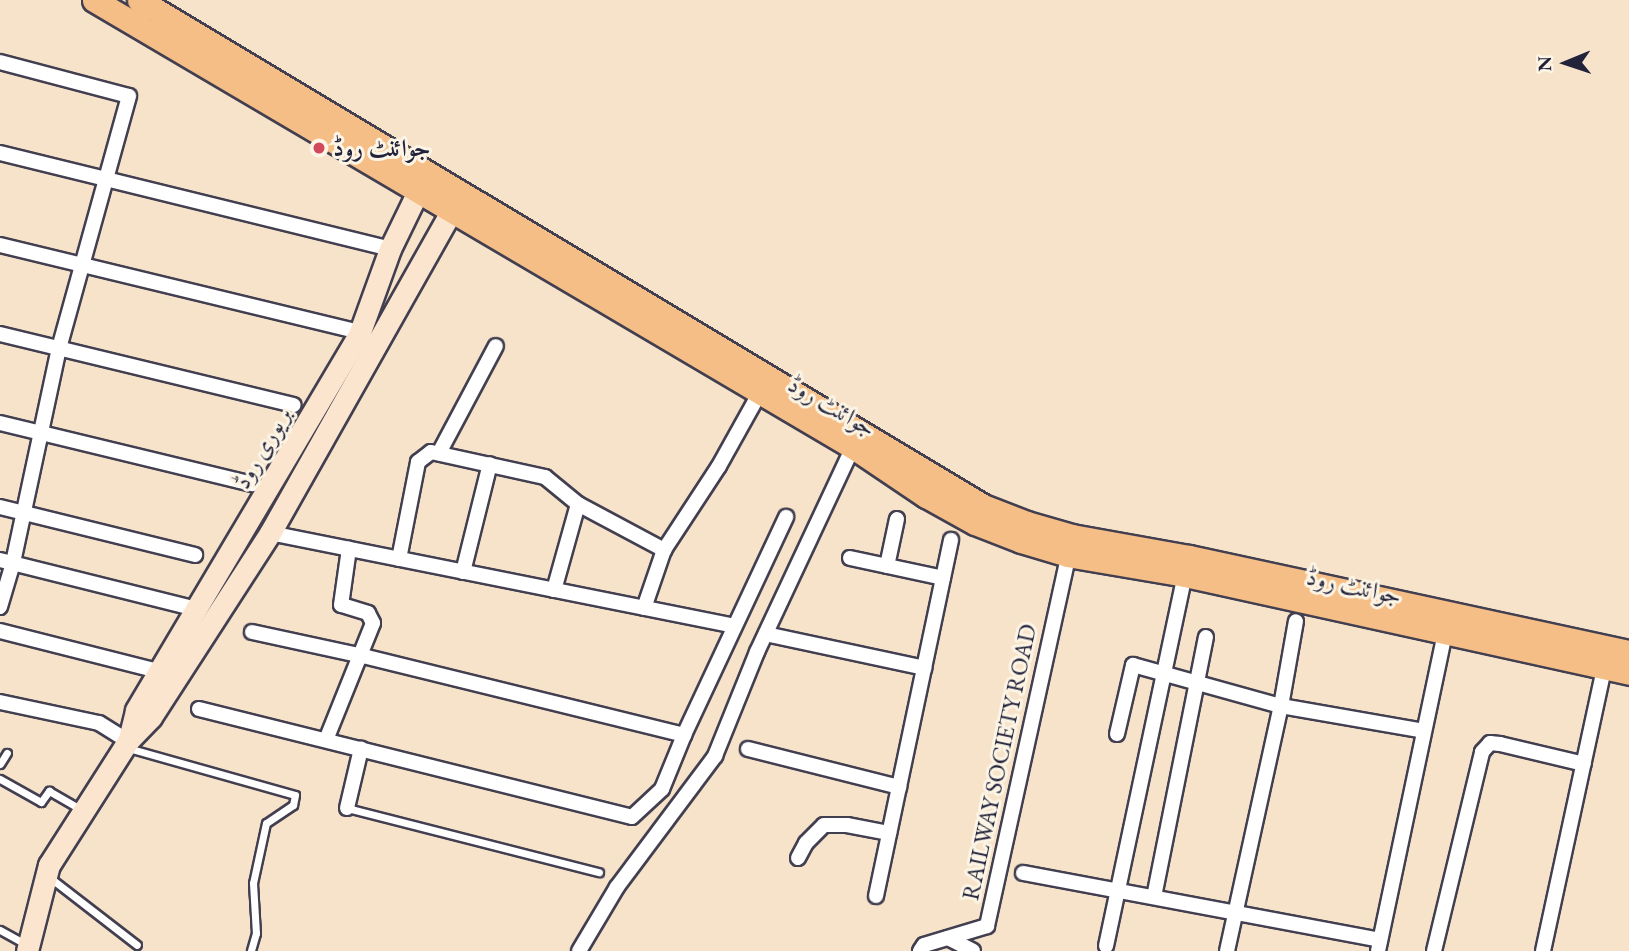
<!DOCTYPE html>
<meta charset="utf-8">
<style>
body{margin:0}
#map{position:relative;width:1629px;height:951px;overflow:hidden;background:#f7e3ca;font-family:"EB Garamond",Amiri,serif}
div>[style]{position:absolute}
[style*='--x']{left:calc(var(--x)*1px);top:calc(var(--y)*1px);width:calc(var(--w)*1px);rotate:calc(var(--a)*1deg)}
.roads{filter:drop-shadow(2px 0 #423f50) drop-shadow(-2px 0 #423f50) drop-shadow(0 2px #423f50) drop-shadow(0 -2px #423f50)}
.lane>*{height:7px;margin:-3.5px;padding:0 3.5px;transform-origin:3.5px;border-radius:3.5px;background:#fff}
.street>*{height:14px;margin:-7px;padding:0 7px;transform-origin:7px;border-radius:7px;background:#fff}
.secondary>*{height:21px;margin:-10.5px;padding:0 10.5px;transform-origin:10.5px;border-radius:10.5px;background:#fbe5cf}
.primary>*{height:23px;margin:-11.5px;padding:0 11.5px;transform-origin:11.5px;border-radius:11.5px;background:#f6be87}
.dots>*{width:19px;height:19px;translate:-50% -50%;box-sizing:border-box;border:4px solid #fcf5e5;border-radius:50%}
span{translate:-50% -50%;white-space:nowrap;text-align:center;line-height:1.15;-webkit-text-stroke:6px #fcf5e5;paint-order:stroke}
.poi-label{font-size:24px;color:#22223b;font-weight:700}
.left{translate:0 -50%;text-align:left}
.street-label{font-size:24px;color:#22223b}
.north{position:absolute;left:1531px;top:28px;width:70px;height:70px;-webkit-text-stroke:5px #fcf5e5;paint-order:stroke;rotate:268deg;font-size:19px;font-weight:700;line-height:28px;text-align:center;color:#22223b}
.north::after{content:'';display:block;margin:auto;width:24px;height:32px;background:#22223b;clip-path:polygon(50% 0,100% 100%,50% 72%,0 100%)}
</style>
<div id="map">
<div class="roads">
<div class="lane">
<div style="--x:128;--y:748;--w:173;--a:15.7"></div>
<div style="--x:295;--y:795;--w:10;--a:101"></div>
<div style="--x:293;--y:805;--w:32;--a:146"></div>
<div style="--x:266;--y:823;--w:61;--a:102.2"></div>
<div style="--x:253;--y:883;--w:50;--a:86.6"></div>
<div style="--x:256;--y:933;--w:19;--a:106"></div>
<div style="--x:0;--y:764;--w:13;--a:-58"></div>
<div style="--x:0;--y:779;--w:47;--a:29.3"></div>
<div style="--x:41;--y:802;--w:14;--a:-54"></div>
<div style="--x:49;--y:791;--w:36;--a:30"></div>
<div style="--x:347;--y:808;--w:260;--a:14.3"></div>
<div style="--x:49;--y:877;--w:111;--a:37.7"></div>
<div style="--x:0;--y:930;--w:31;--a:29"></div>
</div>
<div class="street">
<div style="--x:0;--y:62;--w:133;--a:14.8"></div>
<div style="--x:129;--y:96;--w:262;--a:105.5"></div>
<div style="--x:59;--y:348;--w:220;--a:102.1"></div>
<div style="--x:13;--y:563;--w:46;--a:106.5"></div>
<div style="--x:0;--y:153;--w:402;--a:13.8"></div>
<div style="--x:0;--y:245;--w:370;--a:13.6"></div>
<div style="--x:0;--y:334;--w:302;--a:13.6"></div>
<div style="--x:0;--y:423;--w:260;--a:13.6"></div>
<div style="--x:439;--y:453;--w:121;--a:-62"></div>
<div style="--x:0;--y:507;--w:201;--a:13.8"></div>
<div style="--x:270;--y:533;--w:473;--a:11.3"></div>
<div style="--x:850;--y:558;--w:95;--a:12.1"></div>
<div style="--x:399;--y:559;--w:99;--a:-78.9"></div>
<div style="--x:418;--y:462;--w:16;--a:-38"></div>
<div style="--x:431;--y:452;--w:117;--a:12.4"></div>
<div style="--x:545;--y:477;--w:43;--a:39.3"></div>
<div style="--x:578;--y:504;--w:98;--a:28.1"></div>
<div style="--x:0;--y:560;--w:203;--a:14"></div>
<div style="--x:887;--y:566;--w:48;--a:-78"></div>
<div style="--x:463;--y:572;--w:111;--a:-76"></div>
<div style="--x:554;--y:590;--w:89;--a:-74.4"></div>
<div style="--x:644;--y:608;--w:61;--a:-71"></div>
<div style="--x:664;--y:550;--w:100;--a:-56.8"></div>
<div style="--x:719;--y:466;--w:82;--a:-60.9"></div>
<div style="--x:0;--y:631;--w:163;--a:14.2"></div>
<div style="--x:252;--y:632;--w:114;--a:12.2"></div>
<div style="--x:363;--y:656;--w:331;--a:13.8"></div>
<div style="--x:766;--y:634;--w:162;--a:12.1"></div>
<div style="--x:0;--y:702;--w:101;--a:12"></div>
<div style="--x:99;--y:723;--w:34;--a:32"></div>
<div style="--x:199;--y:709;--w:446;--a:14"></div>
<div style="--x:632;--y:817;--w:41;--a:-43"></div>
<div style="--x:662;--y:789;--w:58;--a:-67.8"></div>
<div style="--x:684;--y:735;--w:241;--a:-64.9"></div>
<div style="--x:1117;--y:734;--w:71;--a:-76.9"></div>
<div style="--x:1133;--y:665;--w:154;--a:15.5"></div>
<div style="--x:1281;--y:706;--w:145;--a:9.9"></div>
<div style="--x:326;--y:740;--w:126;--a:-68.1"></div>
<div style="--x:373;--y:623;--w:11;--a:-117"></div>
<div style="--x:368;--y:613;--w:28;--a:-163"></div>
<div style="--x:341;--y:605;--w:57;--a:-81.9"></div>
<div style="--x:748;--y:749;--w:156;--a:14.1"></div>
<div style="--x:347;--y:808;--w:61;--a:-76.7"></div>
<div style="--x:798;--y:858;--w:17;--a:-62"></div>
<div style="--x:806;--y:843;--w:25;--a:-45"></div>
<div style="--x:824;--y:825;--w:23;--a:0"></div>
<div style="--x:847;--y:825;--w:43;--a:10.8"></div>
<div style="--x:1023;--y:873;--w:363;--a:10.6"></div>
<div style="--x:876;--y:896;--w:364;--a:-78.1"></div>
<div style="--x:1154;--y:897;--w:265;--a:-78.7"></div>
<div style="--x:948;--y:938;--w:28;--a:27"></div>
<div style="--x:1106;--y:946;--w:379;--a:-78"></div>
<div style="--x:579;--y:951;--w:74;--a:-59.3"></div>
<div style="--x:617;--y:887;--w:164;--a:-53.2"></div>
<div style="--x:715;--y:756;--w:112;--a:-68"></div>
<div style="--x:757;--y:652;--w:226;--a:-64.9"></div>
<div style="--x:920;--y:951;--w:7;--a:-56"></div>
<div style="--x:924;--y:945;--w:66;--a:-16.8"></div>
<div style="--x:987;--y:926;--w:387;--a:-77.6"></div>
<div style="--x:1227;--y:951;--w:251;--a:-77.6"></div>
<div style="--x:1281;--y:706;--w:86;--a:-80"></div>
<div style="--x:1378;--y:951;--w:325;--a:-78.1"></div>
<div style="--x:1434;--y:951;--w:205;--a:-76.4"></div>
<div style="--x:1482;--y:752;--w:12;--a:-48"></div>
<div style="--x:1490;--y:743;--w:10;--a:6"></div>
<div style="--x:1500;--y:744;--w:86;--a:13.4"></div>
<div style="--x:1543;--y:951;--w:289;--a:-77.8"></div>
</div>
<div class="secondary">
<div style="--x:129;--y:739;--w:30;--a:-76"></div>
<div style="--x:136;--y:710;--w:439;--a:-59.3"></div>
<div style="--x:360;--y:332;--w:88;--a:-70.1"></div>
<div style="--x:390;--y:249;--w:82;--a:-64.1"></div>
<div style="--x:27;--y:951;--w:89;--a:-75.7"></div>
<div style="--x:49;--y:865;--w:147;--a:-57.5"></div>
<div style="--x:128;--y:741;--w:33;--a:-46"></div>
<div style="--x:151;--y:717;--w:219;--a:-57.1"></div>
<div style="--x:270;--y:533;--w:385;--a:-60.6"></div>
</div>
<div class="primary">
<div style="--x:94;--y:0;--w:881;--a:30.5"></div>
<div style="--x:853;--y:447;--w:88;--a:33.9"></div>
<div style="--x:926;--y:496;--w:56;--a:28.9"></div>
<div style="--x:975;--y:523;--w:49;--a:21.4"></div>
<div style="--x:1021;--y:541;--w:49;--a:16.6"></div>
<div style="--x:1068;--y:555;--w:119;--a:9.7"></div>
<div style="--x:1185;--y:575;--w:455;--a:12.4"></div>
<div style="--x:139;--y:0;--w:984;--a:30.94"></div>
<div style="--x:983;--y:506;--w:47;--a:21.1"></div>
<div style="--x:1027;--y:523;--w:47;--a:16.1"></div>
<div style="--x:1072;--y:536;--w:119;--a:10.2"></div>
<div style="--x:1189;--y:557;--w:450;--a:12.2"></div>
</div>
</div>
<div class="dots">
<div style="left:319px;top:148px;background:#d1495b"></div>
</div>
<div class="poi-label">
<span class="left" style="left:333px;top:148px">جوائنٹ روڈ</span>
</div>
<div class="street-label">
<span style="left:832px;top:406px;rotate:30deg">جوائنٹ روڈ</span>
<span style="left:262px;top:448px;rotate:-60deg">بریوری روڈ</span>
<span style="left:1354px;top:586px;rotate:12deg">جوائنٹ روڈ</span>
<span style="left:999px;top:762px;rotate:-78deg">RAILWAY SOCIETY ROAD</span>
</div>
<div class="north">N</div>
</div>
